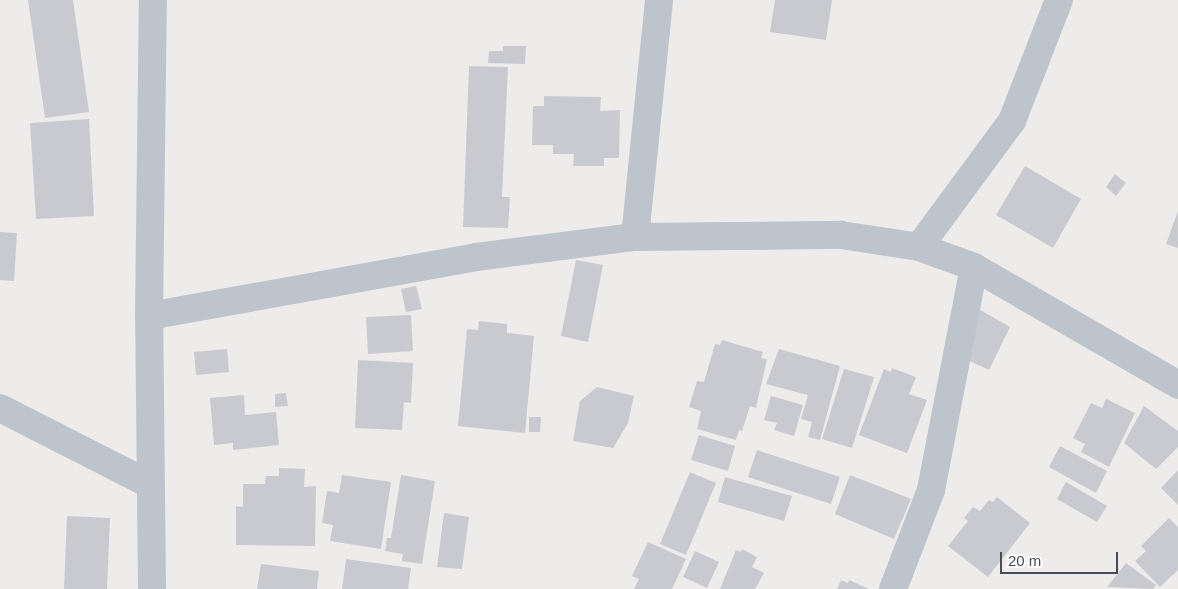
<!DOCTYPE html>
<style>
body{margin:0}
#map{position:relative;width:1178px;height:589px;overflow:hidden;background:#eeebeb;font-family:Helvetica,sans-serif}
div>[style]{position:absolute}
[style*='--x']{left:calc(var(--x)*1px);top:calc(var(--y)*1px);width:calc(var(--w)*1px);rotate:calc(var(--a)*1deg)}
.building>*{inset:0;background:#c9cad0}
.minor>*{height:28px;margin:-14px;padding:0 14px;transform-origin:14px;border-radius:14px;background:#bdc4cc}
span{translate:-50% -50%;white-space:nowrap;text-align:center;line-height:1.15;-webkit-text-stroke:4px #fff;paint-order:stroke}
.scale{position:absolute;left:1000px;top:552px;width:118px;height:22px;box-sizing:border-box;border:2px solid #464d56;border-top:0;padding-left:6px;font-size:15px;line-height:18px;white-space:nowrap;color:#464d56;-webkit-text-stroke:4px #fff;paint-order:stroke}
</style>
<div id="map">
<div class="building">
<div style="clip-path:polygon(28px 0,73px 0,89px 112px,45px 118px)"></div>
<div style="clip-path:polygon(775px 0,832px 0,826px 40px,770px 32px)"></div>
<div style="clip-path:polygon(503px 46px,526px 46px,525px 64px,488px 63px,489px 51px,503px 51px)"></div>
<div style="clip-path:polygon(469px 66px,508px 67px,502px 197px,510px 197px,508px 228px,463px 227px)"></div>
<div style="clip-path:polygon(544px 96px,601px 97px,600px 111px,620px 110px,619px 158px,604px 158px,604px 166px,573px 166px,574px 154px,553px 154px,553px 145px,532px 145px,533px 106px,544px 106px)"></div>
<div style="clip-path:polygon(89px 119px,94px 216px,36px 219px,30px 123px)"></div>
<div style="clip-path:polygon(1025px 166px,1081px 199px,1053px 248px,996px 215px)"></div>
<div style="clip-path:polygon(1115px 174px,1126px 183px,1116px 196px,1106px 187px)"></div>
<div style="clip-path:polygon(1178px 211px,1178px 248px,1166px 244px)"></div>
<div style="clip-path:polygon(0 232px,17px 233px,14px 281px,0 280px)"></div>
<div style="clip-path:polygon(576px 260px,603px 265px,588px 342px,561px 336px)"></div>
<div style="clip-path:polygon(416px 286px,422px 309px,406px 312px,401px 289px)"></div>
<div style="clip-path:polygon(977px 308px,1010px 327px,989px 370px,963px 358px)"></div>
<div style="clip-path:polygon(411px 315px,413px 351px,368px 354px,366px 317px)"></div>
<div style="clip-path:polygon(479px 321px,507px 324px,507px 333px,534px 336px,525px 433px,458px 426px,467px 329px,478px 330px)"></div>
<div style="clip-path:polygon(722px 340px,763px 352px,761px 358px,767px 359px,756px 408px,750px 406px,742px 431px,739px 430px,736px 440px,697px 429px,701px 411px,689px 407px,697px 381px,704px 382px,715px 344px,720px 345px)"></div>
<div style="clip-path:polygon(227px 349px,229px 372px,196px 375px,194px 352px)"></div>
<div style="clip-path:polygon(779px 349px,840px 366px,820px 440px,808px 437px,812px 422px,801px 419px,808px 395px,766px 384px)"></div>
<div style="clip-path:polygon(358px 360px,413px 363px,411px 403px,404px 402px,402px 430px,355px 428px)"></div>
<div style="clip-path:polygon(892px 368px,916px 377px,909px 394px,927px 400px,907px 453px,859px 435px,884px 369px,891px 372px)"></div>
<div style="clip-path:polygon(844px 369px,874px 377px,852px 448px,822px 439px)"></div>
<div style="clip-path:polygon(597px 387px,634px 396px,628px 423px,613px 448px,573px 441px,580px 401px)"></div>
<div style="clip-path:polygon(286px 393px,288px 406px,275px 407px,275px 394px)"></div>
<div style="clip-path:polygon(244px 395px,245px 415px,276px 412px,279px 445px,233px 450px,233px 443px,214px 445px,210px 398px)"></div>
<div style="clip-path:polygon(771px 396px,803px 405px,794px 436px,774px 430px,777px 423px,764px 420px)"></div>
<div style="clip-path:polygon(1106px 399px,1135px 413px,1109px 467px,1081px 452px,1085px 444px,1073px 438px,1091px 403px,1102px 408px)"></div>
<div style="clip-path:polygon(1144px 406px,1178px 431px,1178px 447px,1156px 469px,1124px 443px)"></div>
<div style="clip-path:polygon(529px 417px,541px 417px,540px 432px,529px 432px)"></div>
<div style="clip-path:polygon(699px 435px,735px 446px,728px 471px,691px 460px)"></div>
<div style="clip-path:polygon(1060px 446px,1107px 471px,1096px 493px,1049px 467px)"></div>
<div style="clip-path:polygon(757px 450px,840px 477px,831px 504px,748px 477px)"></div>
<div style="clip-path:polygon(279px 468px,305px 469px,304px 487px,316px 486px,315px 546px,236px 545px,236px 506px,243px 507px,243px 484px,265px 484px,266px 476px,279px 476px)"></div>
<div style="clip-path:polygon(1178px 470px,1178px 505px,1161px 488px)"></div>
<div style="clip-path:polygon(690px 472px,716px 483px,686px 555px,660px 544px)"></div>
<div style="clip-path:polygon(342px 475px,391px 482px,381px 549px,330px 541px,333px 525px,322px 523px,327px 491px,339px 493px)"></div>
<div style="clip-path:polygon(401px 475px,435px 481px,422px 564px,402px 561px,403px 554px,385px 551px,387px 538px,391px 538px)"></div>
<div style="clip-path:polygon(850px 475px,911px 499px,894px 539px,835px 514px)"></div>
<div style="clip-path:polygon(725px 477px,792px 496px,784px 521px,718px 502px)"></div>
<div style="clip-path:polygon(1066px 482px,1107px 506px,1097px 522px,1057px 499px)"></div>
<div style="clip-path:polygon(997px 497px,1030px 523px,988px 577px,948px 546px,968px 521px,964px 518px,973px 507px,980px 511px,989px 500px,993px 502px)"></div>
<div style="clip-path:polygon(444px 513px,469px 517px,462px 569px,437px 567px)"></div>
<div style="clip-path:polygon(67px 516px,110px 518px,107px 589px,64px 589px)"></div>
<div style="clip-path:polygon(1169px 518px,1178px 527px,1178px 570px,1160px 587px,1135px 561px,1146px 551px,1141px 546px)"></div>
<div style="clip-path:polygon(648px 542px,686px 559px,672px 589px,634px 589px,639px 579px,632px 576px)"></div>
<div style="clip-path:polygon(742px 549px,757px 557px,752px 567px,764px 573px,755px 589px,720px 589px,736px 550px,741px 552px)"></div>
<div style="clip-path:polygon(695px 551px,719px 562px,707px 588px,683px 577px)"></div>
<div style="clip-path:polygon(346px 559px,411px 568px,408px 589px,342px 589px)"></div>
<div style="clip-path:polygon(1126px 563px,1156px 585px,1153px 589px,1107px 587px)"></div>
<div style="clip-path:polygon(261px 564px,319px 571px,317px 589px,257px 589px)"></div>
<div style="clip-path:polygon(841px 580px,848px 583px,849px 580px,869px 589px,837px 589px)"></div>
</div>
<div class="minor">
<div style="--x:635;--y:237;--w:238;--a:-84.2"></div>
<div style="--x:919;--y:247;--w:157;--a:-53.6"></div>
<div style="--x:1012;--y:121;--w:130;--a:-68.8"></div>
<div style="--x:149;--y:316;--w:332;--a:-10.2"></div>
<div style="--x:476;--y:257;--w:160;--a:-7.2"></div>
<div style="--x:635;--y:237;--w:206;--a:-0.6"></div>
<div style="--x:841;--y:235;--w:79;--a:8.7"></div>
<div style="--x:919;--y:247;--w:59;--a:20"></div>
<div style="--x:974;--y:267;--w:236;--a:30"></div>
<div style="--x:0;--y:408;--w:169;--a:27"></div>
<div style="--x:152;--y:589;--w:273;--a:-90.6"></div>
<div style="--x:149;--y:316;--w:316;--a:-89.3"></div>
<div style="--x:893;--y:589;--w:106;--a:-69"></div>
<div style="--x:931;--y:490;--w:227;--a:-79.1"></div>
</div>
<div class="scale">20 m</div>
</div>
